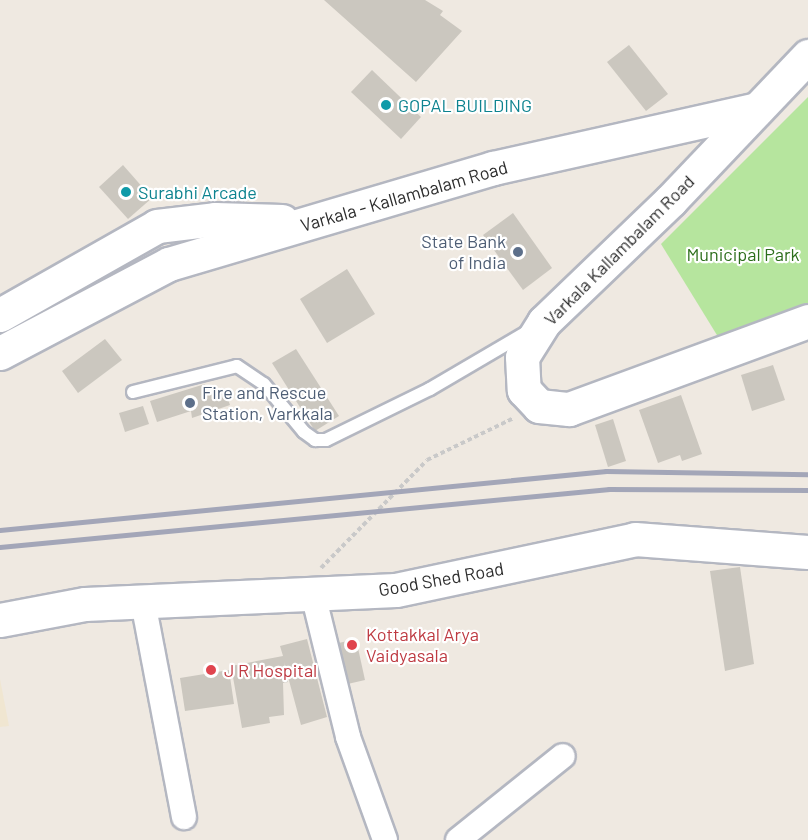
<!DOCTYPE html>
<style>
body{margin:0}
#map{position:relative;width:808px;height:840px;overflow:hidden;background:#efe9e1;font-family:Barlow,sans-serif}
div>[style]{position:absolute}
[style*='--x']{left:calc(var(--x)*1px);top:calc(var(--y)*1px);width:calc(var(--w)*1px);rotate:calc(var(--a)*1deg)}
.education>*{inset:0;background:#f0e6d1}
.green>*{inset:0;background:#b6e59e}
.building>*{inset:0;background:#cbc7bf}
.path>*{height:4px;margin-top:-2px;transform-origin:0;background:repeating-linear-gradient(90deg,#c9c9c9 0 4.5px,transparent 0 7.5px)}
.roads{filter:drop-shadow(2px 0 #b4b7c1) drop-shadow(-2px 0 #b4b7c1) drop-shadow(0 2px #b4b7c1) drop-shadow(0 -2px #b4b7c1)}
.lane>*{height:12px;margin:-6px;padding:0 6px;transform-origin:6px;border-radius:6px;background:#fff}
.street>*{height:24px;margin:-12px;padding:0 12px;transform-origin:12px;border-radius:12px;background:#fff}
.secondary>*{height:33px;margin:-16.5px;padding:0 16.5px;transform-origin:16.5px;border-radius:16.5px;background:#fff}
.rail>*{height:4.5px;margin:-2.25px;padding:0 2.25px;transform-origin:2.25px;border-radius:2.25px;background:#a3a6b8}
.dots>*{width:16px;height:16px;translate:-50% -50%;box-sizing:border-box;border:3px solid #fff;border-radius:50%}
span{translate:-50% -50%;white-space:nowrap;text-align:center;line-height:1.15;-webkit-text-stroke:4.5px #fff;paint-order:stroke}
.culture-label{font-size:18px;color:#0d838f}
.left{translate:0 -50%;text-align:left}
.street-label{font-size:18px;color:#2e2e2e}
.service-label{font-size:18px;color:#4e5e75}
.right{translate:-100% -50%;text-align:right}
.park-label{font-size:18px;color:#2c6e1b}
.health-label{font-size:18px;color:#be3a42}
</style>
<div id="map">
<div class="education">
<div style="clip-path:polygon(0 679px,9px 726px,0 727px)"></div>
</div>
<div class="green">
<div style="clip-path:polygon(808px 97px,808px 309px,720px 340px,661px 244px)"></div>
</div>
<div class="building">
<div style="clip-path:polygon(324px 0,425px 0,443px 11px,440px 15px,462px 31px,416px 82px)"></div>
<div style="clip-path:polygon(629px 45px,668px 94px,646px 111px,607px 62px)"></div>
<div style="clip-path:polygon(372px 70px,421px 117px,401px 139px,351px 92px)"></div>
<div style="clip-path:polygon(123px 165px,152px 198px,128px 219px,99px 187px)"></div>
<div style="clip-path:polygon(513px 213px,552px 268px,523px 290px,483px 235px)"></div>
<div style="clip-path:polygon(347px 269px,375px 314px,327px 343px,300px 299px)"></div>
<div style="clip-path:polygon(105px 339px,122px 360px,78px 393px,62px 371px)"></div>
<div style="clip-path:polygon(296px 349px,339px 416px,315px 431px,272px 363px)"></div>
<div style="clip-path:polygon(773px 365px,785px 400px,752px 411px,741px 375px)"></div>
<div style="clip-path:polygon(205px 384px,208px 393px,224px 388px,230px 405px,192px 418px,191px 411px,157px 422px,150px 401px)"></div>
<div style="clip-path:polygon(681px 395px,702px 454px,682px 461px,680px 455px,658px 463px,639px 410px)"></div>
<div style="clip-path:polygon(143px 406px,149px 424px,125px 432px,119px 413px)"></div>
<div style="clip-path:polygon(613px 419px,626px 461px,608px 467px,595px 425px)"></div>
<div style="clip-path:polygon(740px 567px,754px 664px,725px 671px,710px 571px)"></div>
<div style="clip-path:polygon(307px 639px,327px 717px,301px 725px,284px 662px,288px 682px,283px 683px,284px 715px,269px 717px,270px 723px,242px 728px,231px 666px,283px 656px,280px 646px)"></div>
<div style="clip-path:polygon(356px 639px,365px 680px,339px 686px,330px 645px)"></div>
<div style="clip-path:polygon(229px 670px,234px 704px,185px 711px,180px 678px)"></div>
</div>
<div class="path">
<div style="--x:321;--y:568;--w:151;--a:-45.5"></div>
<div style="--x:427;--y:460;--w:97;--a:-25.8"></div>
</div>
<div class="roads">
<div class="lane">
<div style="--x:133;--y:392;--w:107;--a:-14"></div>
<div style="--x:237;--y:366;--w:32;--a:34"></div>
<div style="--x:264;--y:384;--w:62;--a:50.2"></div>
<div style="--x:304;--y:432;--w:14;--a:36"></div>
<div style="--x:315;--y:440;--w:11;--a:0"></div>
<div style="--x:326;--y:440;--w:116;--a:-26.1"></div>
<div style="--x:430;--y:389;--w:113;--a:-30.4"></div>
</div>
<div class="street">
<div style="--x:313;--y:594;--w:147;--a:76.2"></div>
<div style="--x:348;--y:737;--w:109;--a:70.2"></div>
<div style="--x:143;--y:602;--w:219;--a:79.2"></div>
<div style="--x:458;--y:840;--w:134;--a:-38.7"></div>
</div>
<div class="secondary">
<div style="--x:808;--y:56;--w:199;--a:133.6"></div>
<div style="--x:671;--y:200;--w:176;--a:136.2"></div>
<div style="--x:544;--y:322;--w:41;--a:122.2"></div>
<div style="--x:522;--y:357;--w:33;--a:87"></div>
<div style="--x:524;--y:390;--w:22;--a:47"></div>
<div style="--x:539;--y:406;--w:30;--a:6"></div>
<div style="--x:569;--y:409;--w:255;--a:-20.2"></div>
<div style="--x:0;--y:315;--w:180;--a:-29.5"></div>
<div style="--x:157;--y:226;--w:58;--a:-6.9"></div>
<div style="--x:215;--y:219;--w:67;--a:1.7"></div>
<div style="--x:0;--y:353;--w:191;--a:-27.8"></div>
<div style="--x:169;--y:264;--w:338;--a:-16.5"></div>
<div style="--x:493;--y:168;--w:270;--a:-12.6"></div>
<div style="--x:0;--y:620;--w:86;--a:-10.7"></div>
<div style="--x:85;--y:604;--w:311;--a:-2.6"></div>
<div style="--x:396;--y:590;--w:244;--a:-12"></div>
<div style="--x:635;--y:539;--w:173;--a:4.3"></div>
</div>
</div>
<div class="rail">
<div style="--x:0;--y:530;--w:609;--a:-5.56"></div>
<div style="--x:606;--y:471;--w:202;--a:0.9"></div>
<div style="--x:0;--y:547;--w:612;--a:-5.44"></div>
<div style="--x:609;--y:489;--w:199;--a:0.3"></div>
</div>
<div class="dots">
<div style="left:386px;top:105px;background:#0f9aa8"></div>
<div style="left:126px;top:192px;background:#0f9aa8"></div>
<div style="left:518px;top:252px;background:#5c6f8a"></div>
<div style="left:190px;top:403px;background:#5c6f8a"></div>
<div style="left:352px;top:645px;background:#e0444e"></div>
<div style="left:211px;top:670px;background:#e0444e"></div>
</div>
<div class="culture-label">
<span class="left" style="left:398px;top:105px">GOPAL BUILDING</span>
<span class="left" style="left:138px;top:192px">Surabhi Arcade</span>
</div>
<div class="street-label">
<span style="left:404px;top:196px;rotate:-16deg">Varkala - Kallambalam Road</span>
<span style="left:619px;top:250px;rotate:-45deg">Varkala Kallambalam Road</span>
<span style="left:441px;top:579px;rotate:-10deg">Good Shed Road</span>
</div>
<div class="service-label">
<span class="right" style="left:506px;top:252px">State Bank<br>of India</span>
<span class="left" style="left:202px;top:403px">Fire and Rescue<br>Station, Varkkala</span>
</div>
<div class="park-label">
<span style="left:743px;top:254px">Municipal Park</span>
</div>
<div class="health-label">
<span class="left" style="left:366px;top:645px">Kottakkal Arya<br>Vaidyasala</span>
<span class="left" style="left:224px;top:670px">J R Hospital</span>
</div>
</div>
